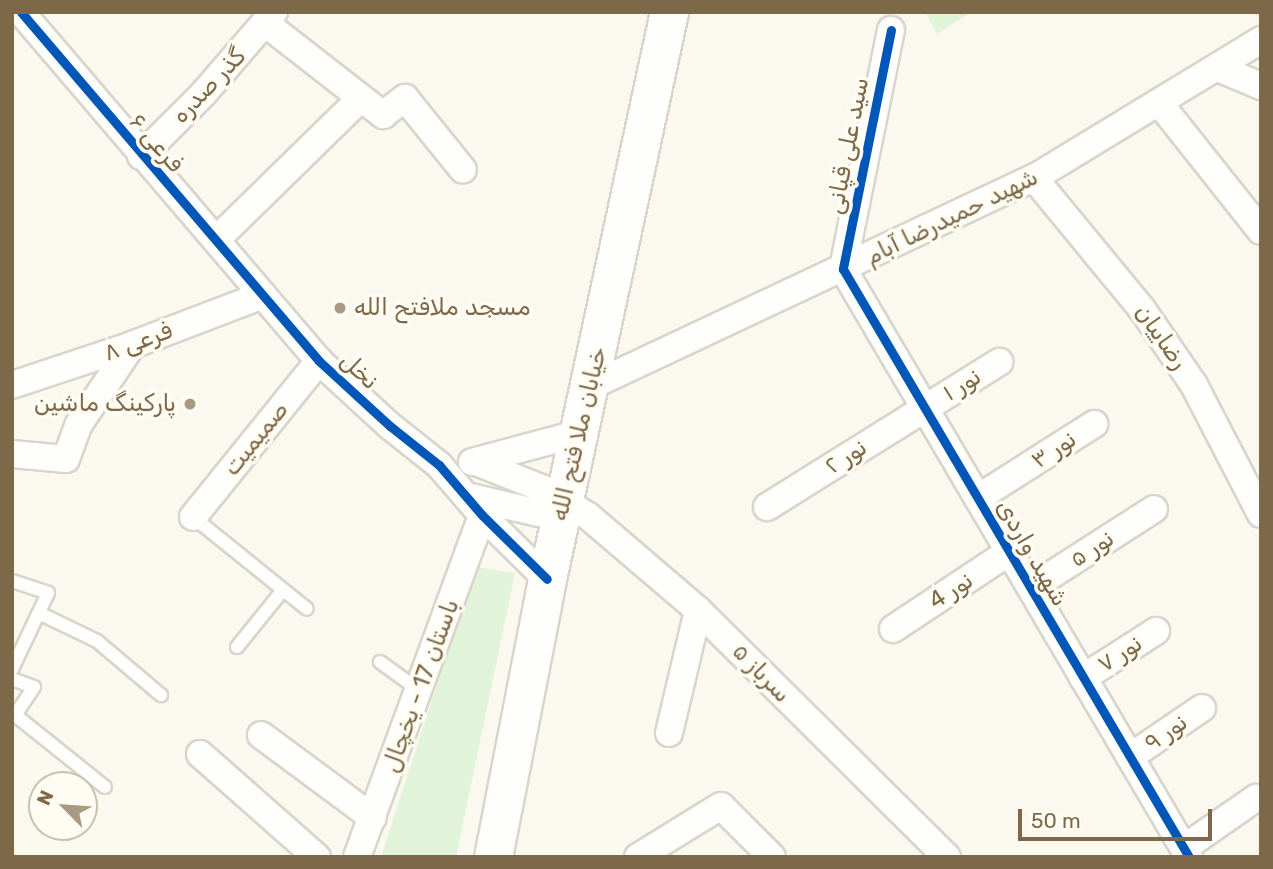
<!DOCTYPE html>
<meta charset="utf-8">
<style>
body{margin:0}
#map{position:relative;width:1273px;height:869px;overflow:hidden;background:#faf8ef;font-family:Rubik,Vazirmatn,sans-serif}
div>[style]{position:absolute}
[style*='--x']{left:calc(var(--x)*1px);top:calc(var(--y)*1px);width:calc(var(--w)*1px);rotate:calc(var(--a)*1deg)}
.green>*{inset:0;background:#e1f3d8}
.roads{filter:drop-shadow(2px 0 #d9d5cb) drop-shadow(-2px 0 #d9d5cb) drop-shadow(0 2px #d9d5cb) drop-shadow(0 -2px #d9d5cb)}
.lane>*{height:12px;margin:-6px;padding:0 6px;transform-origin:6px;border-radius:6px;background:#fefefd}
.street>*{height:26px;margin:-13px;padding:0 13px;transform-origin:13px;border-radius:13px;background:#fefefd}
.secondary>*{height:37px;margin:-18.5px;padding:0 18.5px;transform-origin:18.5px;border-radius:18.5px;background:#fefefd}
.cycleway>*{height:9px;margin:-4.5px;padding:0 4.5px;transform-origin:4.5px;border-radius:4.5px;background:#0057b8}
.dots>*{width:19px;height:19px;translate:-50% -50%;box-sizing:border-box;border:4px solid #fffdf3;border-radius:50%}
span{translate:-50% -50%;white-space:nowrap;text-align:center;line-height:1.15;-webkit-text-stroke:7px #fffdf3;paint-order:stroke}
.street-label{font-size:24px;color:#7d6849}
.poi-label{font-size:24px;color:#7d6849}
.left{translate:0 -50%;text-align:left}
.right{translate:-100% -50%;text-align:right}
.frame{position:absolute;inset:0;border:14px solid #7d6849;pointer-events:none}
.north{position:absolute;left:28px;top:771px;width:70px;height:70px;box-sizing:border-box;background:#fffdf3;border:2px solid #cbc1af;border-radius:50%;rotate:295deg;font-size:19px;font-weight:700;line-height:28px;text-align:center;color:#7d6849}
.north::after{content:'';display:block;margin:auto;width:24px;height:32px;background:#a99a83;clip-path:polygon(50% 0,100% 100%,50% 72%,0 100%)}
.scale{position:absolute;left:1018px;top:809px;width:194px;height:32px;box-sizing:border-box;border:4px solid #7d6849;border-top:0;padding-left:9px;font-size:21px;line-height:24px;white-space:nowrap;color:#7d6849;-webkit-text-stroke:5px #fffdf3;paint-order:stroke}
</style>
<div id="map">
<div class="green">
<div style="clip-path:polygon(925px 12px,971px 12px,937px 34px)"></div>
<div style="clip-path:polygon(475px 567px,515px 573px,456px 857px,381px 857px)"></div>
</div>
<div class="roads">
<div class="lane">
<div style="--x:193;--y:517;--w:146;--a:38.9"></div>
<div style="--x:12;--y:581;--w:38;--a:18"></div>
<div style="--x:48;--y:593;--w:84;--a:115.3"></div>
<div style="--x:39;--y:613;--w:64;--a:25.8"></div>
<div style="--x:97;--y:641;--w:84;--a:40.2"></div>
<div style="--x:237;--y:647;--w:73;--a:-51.1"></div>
<div style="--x:380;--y:662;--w:49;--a:35.9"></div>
<div style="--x:12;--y:679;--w:23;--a:20"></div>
<div style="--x:34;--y:687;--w:34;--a:124"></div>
<div style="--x:15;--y:715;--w:115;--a:38.7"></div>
</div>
<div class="street">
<div style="--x:21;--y:12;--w:459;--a:49.5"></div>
<div style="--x:319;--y:361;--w:96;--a:42.5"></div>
<div style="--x:390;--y:426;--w:63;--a:38.5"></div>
<div style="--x:439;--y:465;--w:66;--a:49.3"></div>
<div style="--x:482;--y:515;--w:91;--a:44.6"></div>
<div style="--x:265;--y:23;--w:150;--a:37.9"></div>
<div style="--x:383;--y:115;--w:28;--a:-38"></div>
<div style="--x:405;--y:98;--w:92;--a:51.1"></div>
<div style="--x:891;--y:30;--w:244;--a:101.4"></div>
<div style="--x:843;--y:269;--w:682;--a:59.53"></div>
<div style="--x:1218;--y:68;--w:47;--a:22.7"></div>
<div style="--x:1160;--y:104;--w:162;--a:51.5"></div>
<div style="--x:141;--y:156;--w:89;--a:-45"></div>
<div style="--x:204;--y:93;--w:107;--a:-49.2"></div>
<div style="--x:1034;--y:178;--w:170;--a:50.5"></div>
<div style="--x:1142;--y:309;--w:92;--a:55.6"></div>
<div style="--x:1194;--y:385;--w:145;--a:62.6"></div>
<div style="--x:216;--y:240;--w:203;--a:-44.4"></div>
<div style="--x:12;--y:385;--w:126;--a:-18.4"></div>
<div style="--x:132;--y:345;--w:140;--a:-20.9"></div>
<div style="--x:591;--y:386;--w:489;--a:-25.2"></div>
<div style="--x:1034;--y:178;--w:266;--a:-31.3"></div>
<div style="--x:12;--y:454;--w:54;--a:5.3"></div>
<div style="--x:66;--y:459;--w:37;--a:-70"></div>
<div style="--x:79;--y:424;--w:95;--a:-56.1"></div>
<div style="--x:472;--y:462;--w:112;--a:-15"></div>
<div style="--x:476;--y:462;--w:73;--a:21.7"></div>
<div style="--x:544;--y:489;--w:52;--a:31.5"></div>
<div style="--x:588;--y:516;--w:145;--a:40.5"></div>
<div style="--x:698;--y:610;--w:351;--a:44.8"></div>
<div style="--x:466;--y:496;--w:75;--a:13.1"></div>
<div style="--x:539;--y:513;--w:26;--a:-23"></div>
<div style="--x:978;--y:498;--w:138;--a:-32.5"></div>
<div style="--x:767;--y:507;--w:274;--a:-32"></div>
<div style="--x:193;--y:517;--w:201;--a:-51.1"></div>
<div style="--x:1031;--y:588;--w:146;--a:-32.7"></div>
<div style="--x:893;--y:629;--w:139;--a:-33.6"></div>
<div style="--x:1083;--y:678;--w:87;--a:-32.8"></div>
<div style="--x:669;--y:733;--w:126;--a:-76.7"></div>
<div style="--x:261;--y:735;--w:139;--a:36.5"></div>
<div style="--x:200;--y:754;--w:156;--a:41.4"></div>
<div style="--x:1130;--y:757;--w:87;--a:-34.2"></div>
<div style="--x:1184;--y:848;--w:88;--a:-34.8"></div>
<div style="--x:357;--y:857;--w:364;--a:-69.9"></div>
<div style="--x:638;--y:857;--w:97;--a:-31.6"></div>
<div style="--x:721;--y:806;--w:72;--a:45"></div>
</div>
<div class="secondary">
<div style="--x:493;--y:857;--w:283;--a:-79"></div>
<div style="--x:547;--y:579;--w:580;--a:-77.86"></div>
</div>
</div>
<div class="cycleway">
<div style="--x:21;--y:12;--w:459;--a:49.5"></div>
<div style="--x:319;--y:361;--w:96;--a:42.5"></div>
<div style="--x:390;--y:426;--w:63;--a:38.5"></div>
<div style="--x:439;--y:465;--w:66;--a:49.3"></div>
<div style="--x:482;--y:515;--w:91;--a:44.6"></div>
<div style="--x:891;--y:30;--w:244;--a:101.4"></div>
<div style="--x:843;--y:269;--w:682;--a:59.53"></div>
</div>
<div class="dots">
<div style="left:340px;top:308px;background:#a99a83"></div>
<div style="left:190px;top:404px;background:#a99a83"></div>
</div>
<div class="street-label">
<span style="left:209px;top:86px;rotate:-46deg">گذر صدره</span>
<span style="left:156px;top:143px;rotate:49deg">فرعی ۶</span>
<span style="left:848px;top:146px;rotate:-79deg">سید علی قپانی</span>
<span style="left:952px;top:217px;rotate:-26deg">شهید حمیدرضا آبام</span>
<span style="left:1161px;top:337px;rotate:55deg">رضاییان</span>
<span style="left:138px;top:342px;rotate:-20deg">فرعی ۸</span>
<span style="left:359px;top:371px;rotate:43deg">نخل</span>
<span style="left:962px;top:385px;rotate:-32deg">نور ۱</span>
<span style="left:579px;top:434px;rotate:-77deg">خیابان ملا فتح الله</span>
<span style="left:256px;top:439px;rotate:-51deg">صمیمیت</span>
<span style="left:1054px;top:450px;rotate:-33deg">نور ۳</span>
<span style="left:846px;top:457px;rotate:-32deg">نور ۲</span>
<span style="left:1092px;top:549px;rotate:-33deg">نور ۵</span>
<span style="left:1032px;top:553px;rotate:60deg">شهید واردی</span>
<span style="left:951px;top:591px;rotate:-33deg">نور 4</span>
<span style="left:1120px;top:654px;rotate:-33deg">نور ۷</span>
<span style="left:761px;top:673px;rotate:46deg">سرباز ۵</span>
<span style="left:421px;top:686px;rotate:-70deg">باستان 17 - یخچال</span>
<span style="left:1166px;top:733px;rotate:-35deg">نور ۹</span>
</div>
<div class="poi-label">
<span class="left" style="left:354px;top:308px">مسجد ملافتح الله</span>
<span class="right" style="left:176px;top:404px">پارکینگ ماشین</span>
</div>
<div class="frame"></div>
<div class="north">N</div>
<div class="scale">50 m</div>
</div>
